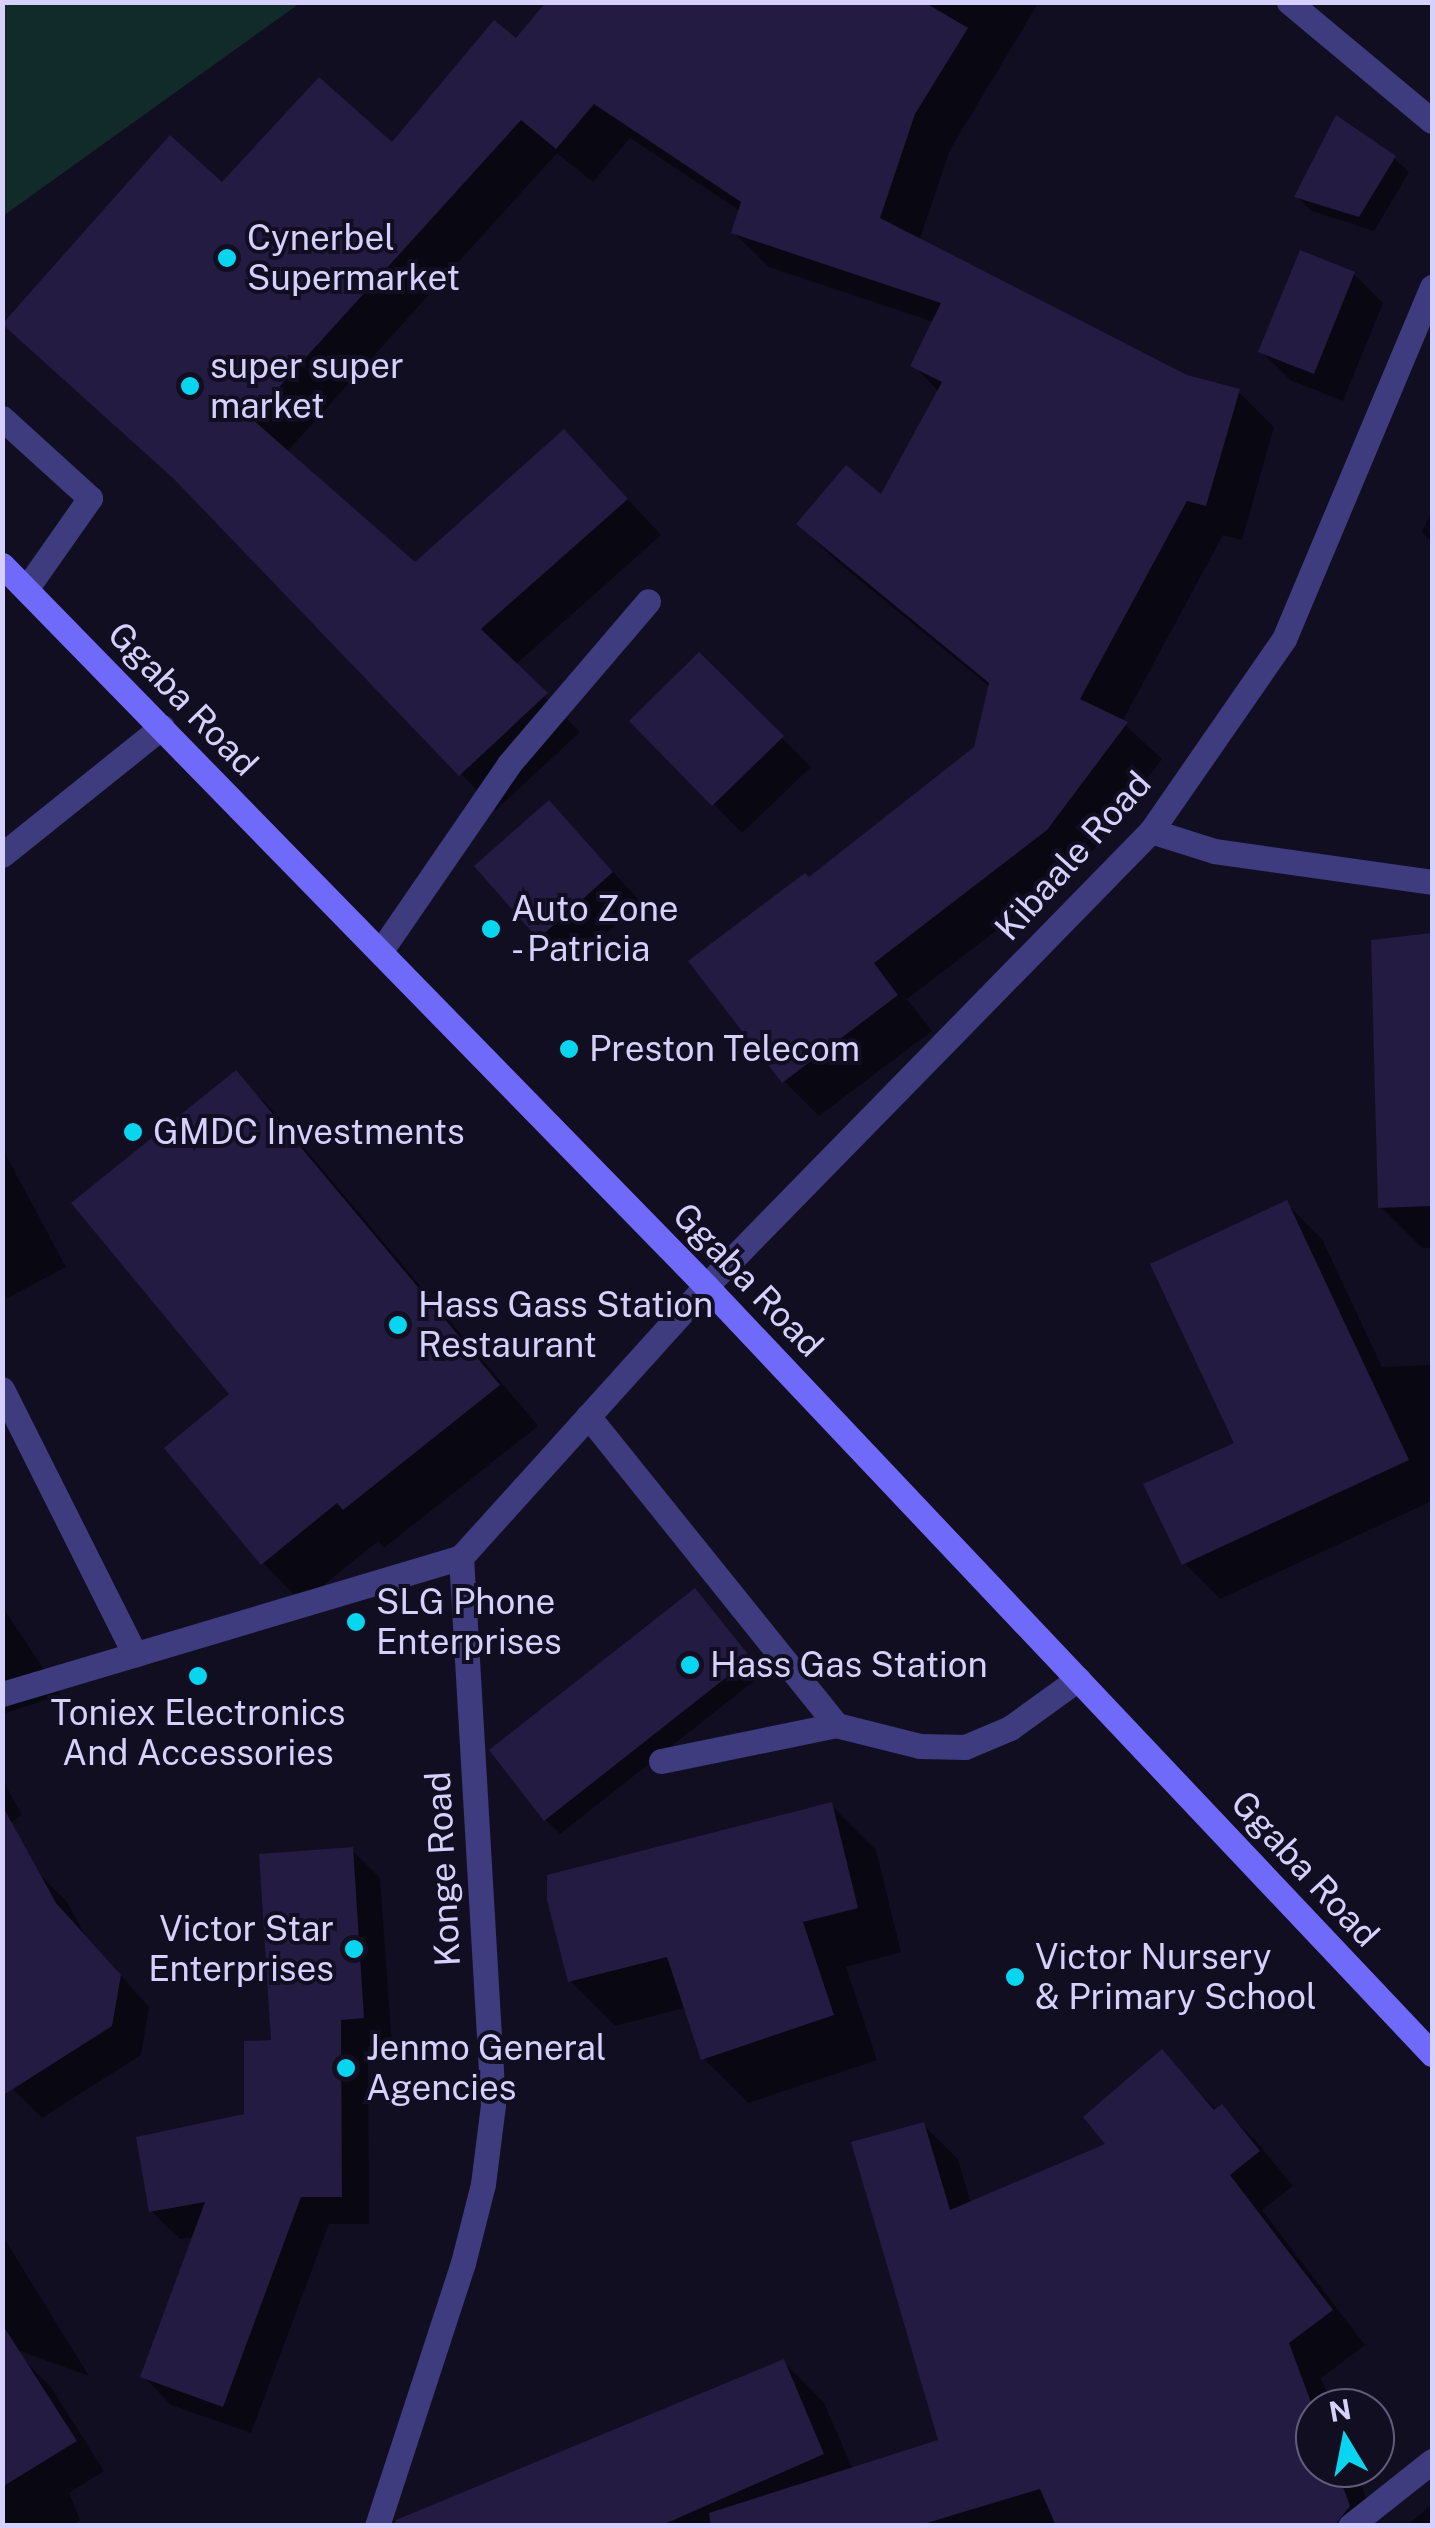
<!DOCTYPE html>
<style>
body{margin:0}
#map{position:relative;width:1435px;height:2528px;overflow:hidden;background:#120e21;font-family:"Public Sans",sans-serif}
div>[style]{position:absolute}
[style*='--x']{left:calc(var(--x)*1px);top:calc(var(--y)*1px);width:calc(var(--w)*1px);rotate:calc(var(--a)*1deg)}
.green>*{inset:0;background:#112b2a}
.shadow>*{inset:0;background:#0007}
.building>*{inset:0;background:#231b41}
.service>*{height:25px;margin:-12.5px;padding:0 12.5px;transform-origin:12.5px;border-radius:12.5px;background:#3e3b7f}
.minor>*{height:25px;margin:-12.5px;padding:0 12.5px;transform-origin:12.5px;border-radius:12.5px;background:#3e3b7f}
.secondary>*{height:25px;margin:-12.5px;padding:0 12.5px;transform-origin:12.5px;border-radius:12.5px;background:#706afa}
.dots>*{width:28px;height:28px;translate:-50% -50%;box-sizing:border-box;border:5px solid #120e21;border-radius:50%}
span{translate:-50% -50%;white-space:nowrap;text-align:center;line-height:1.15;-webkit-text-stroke:8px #120e21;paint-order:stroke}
.poi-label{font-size:35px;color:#d6d0fd}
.left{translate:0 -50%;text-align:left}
.right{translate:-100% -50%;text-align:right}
.street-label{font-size:35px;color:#d6d0fd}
.frame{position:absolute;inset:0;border:5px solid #d6d0fd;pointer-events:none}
.north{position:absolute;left:1295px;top:2388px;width:100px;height:100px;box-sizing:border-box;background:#120e21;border:2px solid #605c79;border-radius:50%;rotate:350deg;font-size:28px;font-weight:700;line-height:40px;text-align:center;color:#d6d0fd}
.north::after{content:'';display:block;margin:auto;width:35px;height:45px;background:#08d6f1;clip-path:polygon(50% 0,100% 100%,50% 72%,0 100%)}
</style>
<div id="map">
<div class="green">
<div style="clip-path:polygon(3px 2px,300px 2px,300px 3px,3px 216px)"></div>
</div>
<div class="shadow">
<div style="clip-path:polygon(615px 2px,1039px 2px,950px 150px,919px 241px,1186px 377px,1239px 392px,1274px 427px,1242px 540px,1223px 535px,1122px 722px,1162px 759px,1082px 865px,907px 999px,932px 1031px,819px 1116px,784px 1081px,809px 880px,976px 748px,991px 688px,834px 559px,799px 524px,882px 498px,939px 392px,913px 365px,934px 322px,769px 267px,733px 232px,740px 211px,630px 138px,593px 182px,557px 153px,286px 453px,415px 565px,599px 468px,661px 535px,514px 666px,580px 732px,496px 810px,202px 504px,3px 322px,170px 139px,223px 186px,392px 145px,516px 42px)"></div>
<div style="clip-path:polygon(1394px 158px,1409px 172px,1374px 231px,1312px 211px,1297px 197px)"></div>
<div style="clip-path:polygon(1354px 274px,1383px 303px,1343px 401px,1290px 380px,1261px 351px)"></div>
<div style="clip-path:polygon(1432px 510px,1432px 543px,1422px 532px)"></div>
<div style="clip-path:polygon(699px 655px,811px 767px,742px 833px,632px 721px)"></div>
<div style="clip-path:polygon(549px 803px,641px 902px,568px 967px,539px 938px)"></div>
<div style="clip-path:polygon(1432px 935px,1432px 1248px,1422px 1248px,1381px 1207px,1373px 942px)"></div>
<div style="clip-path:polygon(235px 1073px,275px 1113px,538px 1426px,384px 1548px,378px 1541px,302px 1603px,263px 1563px,232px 1394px)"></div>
<div style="clip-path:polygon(2px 1148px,66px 1267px,2px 1301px)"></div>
<div style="clip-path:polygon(1286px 1203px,1322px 1239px,1382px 1367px,1432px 1365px,1432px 1501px,1220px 1599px,1184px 1563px,1238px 1444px)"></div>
<div style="clip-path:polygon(695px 1591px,763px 1674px,560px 1834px,545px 1819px)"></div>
<div style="clip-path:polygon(2px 1606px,61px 1695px,2px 1714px)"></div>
<div style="clip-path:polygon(2px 1779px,22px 1815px,2px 1829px)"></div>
<div style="clip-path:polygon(831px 1805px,876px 1850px,901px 1952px,846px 1967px,877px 2060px,748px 2103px,703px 2058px,684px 2008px,615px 2026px,570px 1981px)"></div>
<div style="clip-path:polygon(352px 1850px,380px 1878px,392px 2046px,368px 2047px,369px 2224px,329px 2224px,251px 2433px,171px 2405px,143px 2376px,195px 2237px,180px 2239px,151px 2211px,247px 2116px)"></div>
<div style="clip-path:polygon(37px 1872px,67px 1902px,85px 1935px,149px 2007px,141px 2055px,42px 2118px,13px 2089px,2px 2070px)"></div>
<div style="clip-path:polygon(1162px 2053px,1217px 2111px,1222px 2107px,1256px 2141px,1293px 2186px,1262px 2210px,1365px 2345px,1321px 2378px,1333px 2408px,1315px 2408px,1315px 2468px,1355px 2468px,1377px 2526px,439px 2526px,784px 2362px,824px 2403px,853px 2470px,941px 2441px,923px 2125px,958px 2159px,971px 2204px,1109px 2145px)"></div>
<div style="clip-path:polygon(2px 2235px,89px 2376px,12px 2348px,2px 2339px)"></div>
<div style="clip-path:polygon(22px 2358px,51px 2387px,104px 2471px,69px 2493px,80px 2520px,73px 2526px,2px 2526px,2px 2368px)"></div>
<div style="clip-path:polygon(1432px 2504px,1432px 2526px,1406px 2526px)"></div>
</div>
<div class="building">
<div style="clip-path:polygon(546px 2px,924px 2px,968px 28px,915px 114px,880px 218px,1187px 375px,1240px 389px,1206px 506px,1187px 501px,1080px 699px,1128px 722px,1047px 830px,874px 963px,898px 995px,782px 1083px,688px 961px,805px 873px,809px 877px,974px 747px,989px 683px,796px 524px,846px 465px,881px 494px,942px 382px,910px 366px,941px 303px,731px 233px,741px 202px,594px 104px,556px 149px,521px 120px,251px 418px,415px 562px,564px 429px,628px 499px,481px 629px,548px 693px,459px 776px,174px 479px,2px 324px,170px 135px,222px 182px,319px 77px,392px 142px,494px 20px,516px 38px)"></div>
<div style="clip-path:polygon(1336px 115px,1396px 156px,1359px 217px,1294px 197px)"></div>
<div style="clip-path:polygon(1300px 250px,1355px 272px,1314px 374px,1258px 352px)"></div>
<div style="clip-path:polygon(699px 652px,784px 736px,712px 806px,629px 721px)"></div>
<div style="clip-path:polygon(549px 800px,613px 872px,538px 939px,474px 866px)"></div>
<div style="clip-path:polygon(1432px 933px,1432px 1206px,1378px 1208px,1371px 940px)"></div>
<div style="clip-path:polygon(236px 1070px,500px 1385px,343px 1510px,337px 1503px,261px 1565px,164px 1448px,229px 1394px,71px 1203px)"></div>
<div style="clip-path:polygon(1287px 1200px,1409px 1460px,1182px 1565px,1143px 1484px,1234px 1443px,1150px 1264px)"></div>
<div style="clip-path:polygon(695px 1588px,751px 1658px,544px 1821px,489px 1750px)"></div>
<div style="clip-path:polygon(832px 1802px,858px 1908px,803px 1922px,834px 2015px,701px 2060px,667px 1957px,568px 1982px,547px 1900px,547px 1875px)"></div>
<div style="clip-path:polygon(2px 1805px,56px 1903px,121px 1975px,112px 2026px,2px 2096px)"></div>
<div style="clip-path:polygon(353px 1847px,364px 2018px,341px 2020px,342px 2197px,301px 2197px,223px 2407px,140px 2377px,205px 2202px,149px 2212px,136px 2137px,244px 2114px,244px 2041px,271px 2040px,259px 1854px)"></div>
<div style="clip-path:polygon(1162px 2049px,1214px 2110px,1222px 2104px,1260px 2151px,1230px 2175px,1333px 2310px,1289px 2343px,1315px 2413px,1315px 2468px,1336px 2468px,1350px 2506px,1334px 2526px,1056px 2526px,1040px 2489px,917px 2526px,711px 2526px,709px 2513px,938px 2440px,851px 2142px,924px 2122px,950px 2210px,1105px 2144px,1083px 2117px)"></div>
<div style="clip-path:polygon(2px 2324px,77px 2441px,2px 2487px)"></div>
<div style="clip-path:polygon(784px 2359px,824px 2454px,660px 2526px,394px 2526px,396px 2520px)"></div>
</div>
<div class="service">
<div style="--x:2;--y:418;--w:119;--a:42.3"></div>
<div style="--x:90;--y:498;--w:111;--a:125.1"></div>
<div style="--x:2;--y:855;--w:205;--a:-38.7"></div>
<div style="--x:380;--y:952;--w:228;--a:-55.5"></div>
<div style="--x:509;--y:764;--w:214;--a:-49.5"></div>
<div style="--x:2;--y:1389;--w:297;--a:63.4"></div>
<div style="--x:588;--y:1416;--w:396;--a:51.2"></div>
<div style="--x:836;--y:1725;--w:87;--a:14"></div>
<div style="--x:920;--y:1746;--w:45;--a:1.3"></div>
<div style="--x:965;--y:1747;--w:49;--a:-22.9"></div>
<div style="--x:1010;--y:1728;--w:84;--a:-35.8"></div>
<div style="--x:661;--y:1761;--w:179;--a:-11.6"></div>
</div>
<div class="minor">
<div style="--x:1289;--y:2;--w:186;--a:39.8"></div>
<div style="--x:1151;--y:831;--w:66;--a:17.6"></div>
<div style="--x:1214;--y:851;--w:220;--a:8.1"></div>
<div style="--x:2;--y:1694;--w:479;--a:-16.6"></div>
<div style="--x:377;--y:2526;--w:277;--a:-71.9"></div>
<div style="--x:463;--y:2263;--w:81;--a:-75.8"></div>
<div style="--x:483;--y:2184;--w:80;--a:-82.8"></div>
<div style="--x:493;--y:2105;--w:549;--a:-93.34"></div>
<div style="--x:461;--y:1557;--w:365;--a:-47.9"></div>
<div style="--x:706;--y:1286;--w:636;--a:-45.64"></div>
<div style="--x:1151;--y:831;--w:234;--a:-55.3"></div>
<div style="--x:1284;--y:639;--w:382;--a:-67.2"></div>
<div style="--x:1350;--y:2526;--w:105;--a:-38.4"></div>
</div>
<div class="secondary">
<div style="--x:2;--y:565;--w:1008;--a:45.68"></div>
<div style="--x:706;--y:1286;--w:1057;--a:46.61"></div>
</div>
<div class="dots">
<div style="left:227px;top:258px;background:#08d6f1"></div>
<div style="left:190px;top:386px;background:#08d6f1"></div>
<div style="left:491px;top:929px;background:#08d6f1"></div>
<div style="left:569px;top:1049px;background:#08d6f1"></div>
<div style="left:133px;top:1132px;background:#08d6f1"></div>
<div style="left:398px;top:1325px;background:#08d6f1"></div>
<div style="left:356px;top:1622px;background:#08d6f1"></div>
<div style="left:690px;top:1665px;background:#08d6f1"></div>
<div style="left:198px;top:1676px;background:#08d6f1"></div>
<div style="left:354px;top:1949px;background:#08d6f1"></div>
<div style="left:1015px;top:1977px;background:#08d6f1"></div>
<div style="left:346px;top:2068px;background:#08d6f1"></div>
</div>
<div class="poi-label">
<span class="left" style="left:247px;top:258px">Cynerbel<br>Supermarket</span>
<span class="left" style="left:210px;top:386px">super super<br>market</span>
<span class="left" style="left:511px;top:929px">Auto Zone<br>- Patricia</span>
<span class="left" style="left:589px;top:1049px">Preston Telecom</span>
<span class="left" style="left:153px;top:1132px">GMDC Investments</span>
<span class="left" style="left:418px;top:1325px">Hass Gass Station<br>Restaurant</span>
<span class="left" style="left:376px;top:1622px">SLG Phone<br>Enterprises</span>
<span class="left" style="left:710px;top:1665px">Hass Gas Station</span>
<span style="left:198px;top:1733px">Toniex Electronics<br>And Accessories</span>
<span class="right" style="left:334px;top:1949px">Victor Star<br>Enterprises</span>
<span class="left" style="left:1035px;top:1977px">Victor Nursery<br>&amp; Primary School</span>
<span class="left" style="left:366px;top:2068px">Jenmo General<br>Agencies</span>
</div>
<div class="street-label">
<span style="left:183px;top:699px;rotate:46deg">Ggaba Road</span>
<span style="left:1073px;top:856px;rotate:-48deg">Kibaale Road</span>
<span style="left:748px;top:1280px;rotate:46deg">Ggaba Road</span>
<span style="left:443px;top:1869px;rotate:-93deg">Konge Road</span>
<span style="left:1305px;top:1869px;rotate:47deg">Ggaba Road</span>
</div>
<div class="frame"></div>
<div class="north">N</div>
</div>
